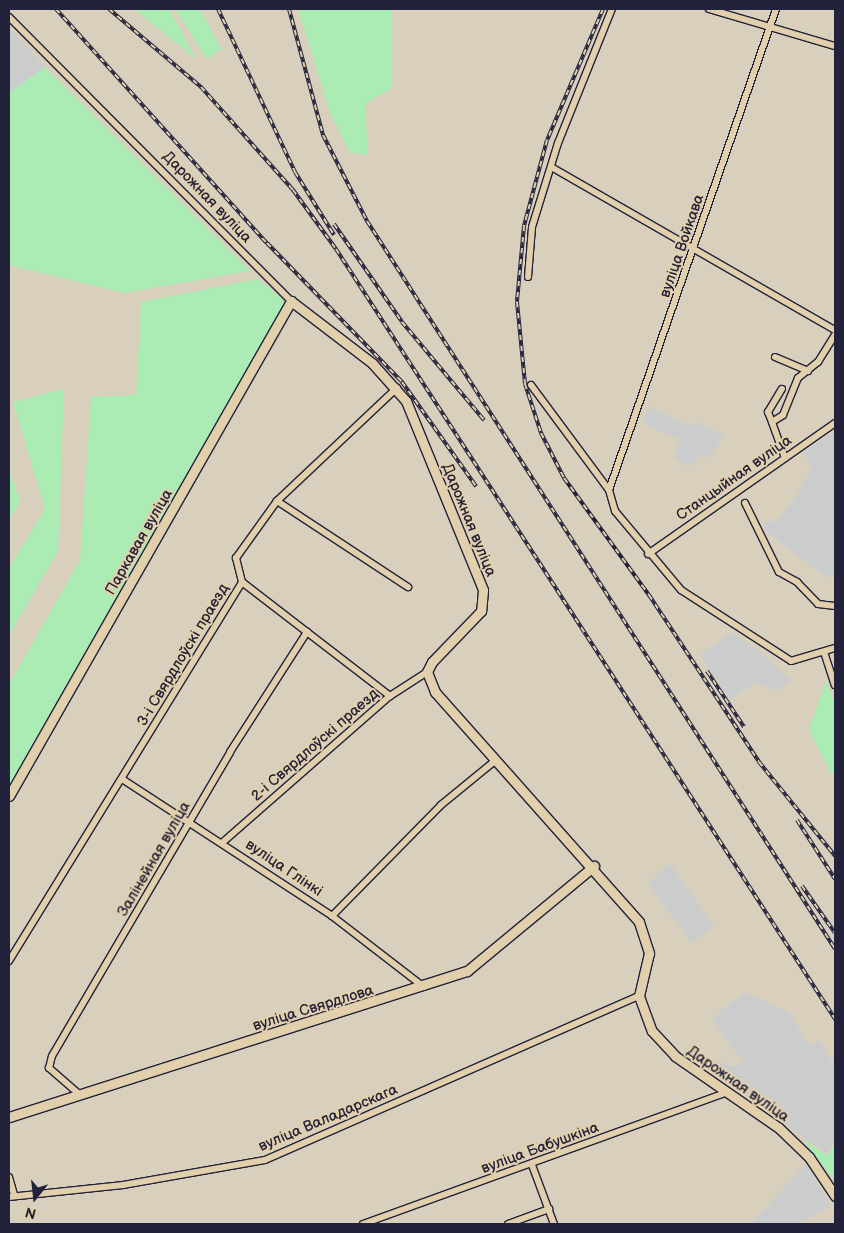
<!DOCTYPE html>
<meta charset="utf-8">
<style>
body{margin:0}
#map{position:relative;width:844px;height:1233px;overflow:hidden;background:#d8cfbc;font-family:"Balsamiq Sans",sans-serif}
div>[style]{position:absolute}
[style*='--x']{left:calc(var(--x)*1px);top:calc(var(--y)*1px);width:calc(var(--w)*1px);rotate:calc(var(--a)*1deg)}
.built>*{inset:0;background:#cbcdcd}
.green>*{inset:0;background:#abecb5}
.roads{filter:drop-shadow(1px 0 #22223b) drop-shadow(-1px 0 #22223b) drop-shadow(0 1px #22223b) drop-shadow(0 -1px #22223b)}
.minor>*{height:6px;margin:-3px;padding:0 3px;transform-origin:3px;border-radius:3px;background:#e2d0ad}
.tertiary>*{height:9px;margin:-4.5px;padding:0 4.5px;transform-origin:4.5px;border-radius:4.5px;background:#e2d0ad}
.rail>*{height:4px;margin-top:-2px;transform-origin:0;background:repeating-linear-gradient(90deg,#e2d0ad 0 5.5px,#22223b 0 11px);box-sizing:border-box;border-block:1px solid #22223b}
span{translate:-50% -50%;white-space:nowrap;text-align:center;line-height:1.15;-webkit-text-stroke:4px #e2d0ad;paint-order:stroke}
.street-label{font-size:15px;color:#22223b}
.frame{position:absolute;inset:0;border:10px solid #22223b;pointer-events:none}
.north{position:absolute;left:10px;top:1173px;width:50px;height:50px;-webkit-text-stroke:4px #e2d0ad;paint-order:stroke;rotate:196deg;font-size:14px;font-weight:700;line-height:20px;text-align:center;color:#22223b}
.north::after{content:'';display:block;margin:auto;width:18px;height:22px;background:#22223b;clip-path:polygon(50% 0,100% 100%,50% 72%,0 100%)}
</style>
<div id="map">
<div class="built">
<div style="clip-path:polygon(9px 28px,45px 67px,9px 94px)"></div>
<div style="clip-path:polygon(649px 406px,692px 427px,696px 421px,724px 436px,709px 458px,702px 455px,688px 468px,674px 458px,680px 440px,643px 423px)"></div>
<div style="clip-path:polygon(835px 431px,835px 570px,828px 579px,764px 530px,764px 522px,776px 521px,797px 495px,812px 467px,802px 452px)"></div>
<div style="clip-path:polygon(731px 632px,765px 655px,790px 680px,777px 691px,754px 683px,730px 700px,700px 655px)"></div>
<div style="clip-path:polygon(670px 864px,714px 926px,691px 943px,648px 883px)"></div>
<div style="clip-path:polygon(744px 992px,790px 1013px,809px 1046px,819px 1040px,835px 1067px,835px 1141px,827px 1154px,711px 1071px,717px 1060px,730px 1067px,744px 1064px,712px 1019px)"></div>
<div style="clip-path:polygon(806px 1164px,831px 1206px,798px 1224px,751px 1224px)"></div>
</div>
<div class="green">
<div style="clip-path:polygon(134px 9px,169px 9px,196px 59px)"></div>
<div style="clip-path:polygon(175px 9px,200px 9px,221px 49px,207px 59px)"></div>
<div style="clip-path:polygon(298px 9px,392px 9px,392px 88px,365px 104px,368px 155px,350px 153px,330px 113px)"></div>
<div style="clip-path:polygon(45px 67px,250px 271px,124px 293px,9px 265px,9px 93px)"></div>
<div style="clip-path:polygon(258px 279px,286px 302px,9px 788px,9px 684px,80px 560px,91px 397px,136px 395px,141px 302px)"></div>
<div style="clip-path:polygon(64px 389px,58px 551px,9px 635px,9px 568px,45px 509px,13px 402px)"></div>
<div style="clip-path:polygon(9px 470px,20px 501px,9px 520px)"></div>
<div style="clip-path:polygon(826px 680px,835px 706px,835px 772px,831px 774px,809px 730px)"></div>
<div style="clip-path:polygon(803px 1139px,827px 1156px,835px 1143px,835px 1174px,830px 1176px)"></div>
</div>
<div class="roads">
<div class="minor">
<div style="--x:709;--y:9;--w:131;--a:16.4"></div>
<div style="--x:9;--y:17;--w:400;--a:45.2"></div>
<div style="--x:553;--y:168;--w:325;--a:29.9"></div>
<div style="--x:528;--y:277;--w:50;--a:-85.4"></div>
<div style="--x:532;--y:227;--w:88;--a:-72.8"></div>
<div style="--x:558;--y:143;--w:144;--a:-68.1"></div>
<div style="--x:775;--y:357;--w:36;--a:23"></div>
<div style="--x:531;--y:385;--w:131;--a:53.4"></div>
<div style="--x:609;--y:490;--w:22;--a:74"></div>
<div style="--x:615;--y:511;--w:103;--a:50.1"></div>
<div style="--x:681;--y:590;--w:131;--a:32.8"></div>
<div style="--x:791;--y:661;--w:46;--a:-16.5"></div>
<div style="--x:772;--y:422;--w:11;--a:-112"></div>
<div style="--x:768;--y:412;--w:27;--a:-59"></div>
<div style="--x:785;--y:458;--w:38;--a:-110"></div>
<div style="--x:772;--y:422;--w:13;--a:-32"></div>
<div style="--x:783;--y:415;--w:40;--a:-68"></div>
<div style="--x:798;--y:378;--w:26;--a:-39"></div>
<div style="--x:818;--y:362;--w:32;--a:-58"></div>
<div style="--x:609;--y:490;--w:509;--a:-70.85"></div>
<div style="--x:277;--y:501;--w:157;--a:33.3"></div>
<div style="--x:745;--y:503;--w:77;--a:63.8"></div>
<div style="--x:779;--y:572;--w:21;--a:29"></div>
<div style="--x:797;--y:582;--w:30;--a:46"></div>
<div style="--x:818;--y:604;--w:17;--a:7"></div>
<div style="--x:648;--y:554;--w:228;--a:-35"></div>
<div style="--x:242;--y:582;--w:187;--a:37.6"></div>
<div style="--x:824;--y:652;--w:35;--a:72"></div>
<div style="--x:122;--y:779;--w:251;--a:33.1"></div>
<div style="--x:332;--y:916;--w:116;--a:37.7"></div>
<div style="--x:223;--y:842;--w:222;--a:-41.2"></div>
<div style="--x:390;--y:696;--w:44;--a:-33"></div>
<div style="--x:332;--y:916;--w:156;--a:-45.5"></div>
<div style="--x:441;--y:805;--w:71;--a:-39.3"></div>
<div style="--x:9;--y:961;--w:445;--a:-58.4"></div>
<div style="--x:242;--y:582;--w:25;--a:-104"></div>
<div style="--x:236;--y:558;--w:70;--a:-54.3"></div>
<div style="--x:277;--y:501;--w:165;--a:-43.3"></div>
<div style="--x:79;--y:1094;--w:40;--a:-139"></div>
<div style="--x:49;--y:1068;--w:12;--a:-76"></div>
<div style="--x:52;--y:1056;--w:352;--a:-59.6"></div>
<div style="--x:230;--y:752;--w:143;--a:-57.3"></div>
<div style="--x:532;--y:1165;--w:63;--a:69.6"></div>
<div style="--x:9;--y:1177;--w:19;--a:74"></div>
<div style="--x:9;--y:1197;--w:115;--a:-6"></div>
<div style="--x:123;--y:1185;--w:144;--a:-10"></div>
<div style="--x:265;--y:1160;--w:408;--a:-23.7"></div>
<div style="--x:363;--y:1224;--w:385;--a:-19.9"></div>
<div style="--x:508;--y:1224;--w:44;--a:-20.1"></div>
</div>
<div class="tertiary">
<div style="--x:9;--y:796;--w:570;--a:-60.33"></div>
<div style="--x:291;--y:301;--w:102;--a:37.4"></div>
<div style="--x:372;--y:363;--w:51;--a:48.2"></div>
<div style="--x:406;--y:401;--w:204;--a:67.8"></div>
<div style="--x:483;--y:590;--w:21;--a:95"></div>
<div style="--x:481;--y:611;--w:71;--a:133.9"></div>
<div style="--x:432;--y:662;--w:11;--a:117"></div>
<div style="--x:427;--y:672;--w:22;--a:68"></div>
<div style="--x:435;--y:692;--w:307;--a:48.4"></div>
<div style="--x:639;--y:922;--w:33;--a:72"></div>
<div style="--x:649;--y:953;--w:44;--a:103.1"></div>
<div style="--x:639;--y:996;--w:37;--a:70"></div>
<div style="--x:652;--y:1031;--w:34;--a:47"></div>
<div style="--x:675;--y:1056;--w:126;--a:34.7"></div>
<div style="--x:779;--y:1128;--w:42;--a:44"></div>
<div style="--x:809;--y:1157;--w:47;--a:56.3"></div>
<div style="--x:9;--y:1117;--w:481;--a:-17.7"></div>
<div style="--x:467;--y:971;--w:165;--a:-39.6"></div>
</div>
</div>
<div class="rail">
<div style="--x:56;--y:9;--w:315;--a:48"></div>
<div style="--x:267;--y:243;--w:194;--a:45.8"></div>
<div style="--x:402;--y:382;--w:128;--a:54.6"></div>
<div style="--x:109;--y:9;--w:121;--a:40.3"></div>
<div style="--x:201;--y:87;--w:138;--a:48.2"></div>
<div style="--x:293;--y:190;--w:73;--a:53.9"></div>
<div style="--x:336;--y:249;--w:918;--a:57.05"></div>
<div style="--x:218;--y:9;--w:180;--a:64.7"></div>
<div style="--x:295;--y:172;--w:74;--a:58.2"></div>
<div style="--x:289;--y:9;--w:131;--a:74.9"></div>
<div style="--x:323;--y:135;--w:97;--a:62.9"></div>
<div style="--x:367;--y:221;--w:865;--a:57.26"></div>
<div style="--x:603;--y:9;--w:142;--a:113.1"></div>
<div style="--x:547;--y:140;--w:89;--a:105"></div>
<div style="--x:524;--y:226;--w:76;--a:95.3"></div>
<div style="--x:517;--y:302;--w:82;--a:84.4"></div>
<div style="--x:525;--y:384;--w:52;--a:71.9"></div>
<div style="--x:541;--y:433;--w:51;--a:62.9"></div>
<div style="--x:564;--y:478;--w:145;--a:54"></div>
<div style="--x:649;--y:595;--w:200;--a:56.6"></div>
<div style="--x:759;--y:762;--w:121;--a:51"></div>
<div style="--x:334;--y:224;--w:119;--a:55.2"></div>
<div style="--x:402;--y:322;--w:128;--a:50.1"></div>
<div style="--x:707;--y:671;--w:67;--a:56.5"></div>
<div style="--x:797;--y:820;--w:70;--a:57.2"></div>
<div style="--x:802;--y:886;--w:57;--a:54.9"></div>
</div>
<div class="street-label">
<span style="left:207px;top:197px;rotate:46deg">Дарожная вуліца</span>
<span style="left:682px;top:246px;rotate:-71deg">вуліца Войкава</span>
<span style="left:734px;top:478px;rotate:-35deg">Станцыйная вуліца</span>
<span style="left:469px;top:520px;rotate:68deg">Дарожная вуліца</span>
<span style="left:139px;top:542px;rotate:-60deg">Паркавая вуліца</span>
<span style="left:183px;top:655px;rotate:-59deg">3-і Свярдлоўскі праезд</span>
<span style="left:315px;top:745px;rotate:-41deg">2-і Свярдлоўскі праезд</span>
<span style="left:154px;top:859px;rotate:-60deg">Залінейная вуліца</span>
<span style="left:284px;top:868px;rotate:34deg">вуліца Глінкі</span>
<span style="left:313px;top:1008px;rotate:-17deg">вуліца Свярдлова</span>
<span style="left:738px;top:1084px;rotate:35deg">Дарожная вуліца</span>
<span style="left:328px;top:1118px;rotate:-23deg">вуліца Валадарскага</span>
<span style="left:540px;top:1148px;rotate:-20deg">вуліца Бабушкіна</span>
</div>
<div class="frame"></div>
<div class="north">N</div>
</div>
